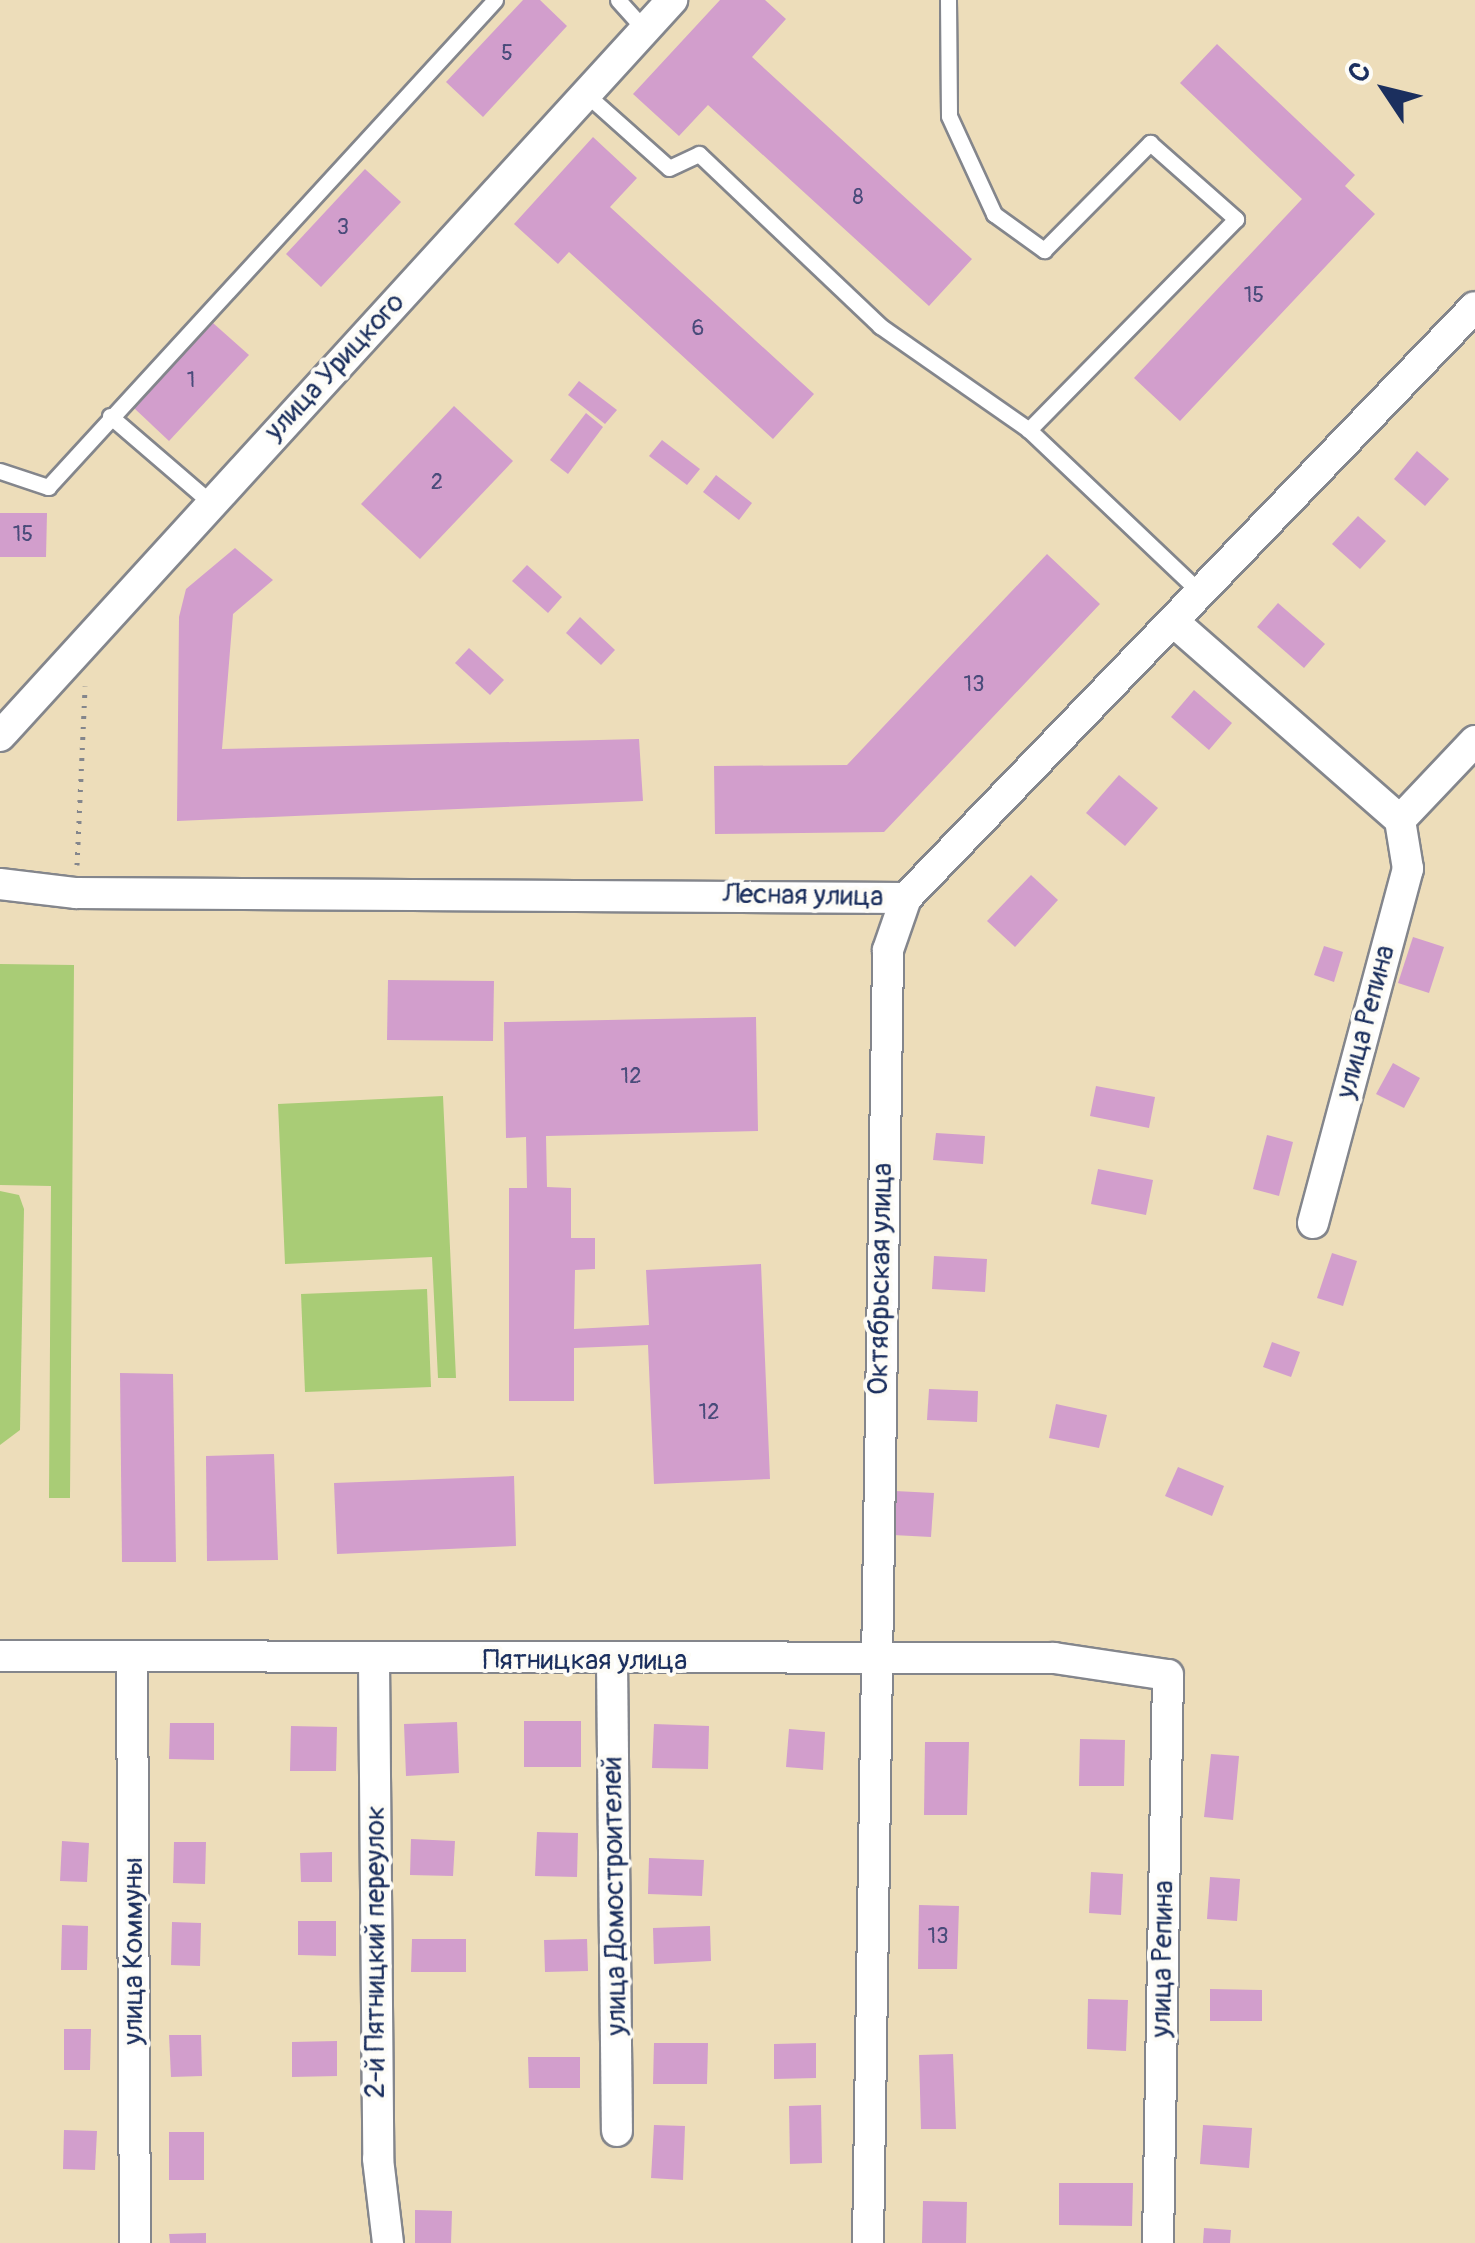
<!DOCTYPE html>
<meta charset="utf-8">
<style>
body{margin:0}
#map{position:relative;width:1475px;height:2243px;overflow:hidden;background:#edddba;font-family:Pangolin,sans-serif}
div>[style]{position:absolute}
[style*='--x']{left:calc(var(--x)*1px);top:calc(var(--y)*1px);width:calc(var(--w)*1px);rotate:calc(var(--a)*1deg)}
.green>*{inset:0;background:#a9cc76}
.building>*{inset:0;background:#d29ecc}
.path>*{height:5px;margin-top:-2.5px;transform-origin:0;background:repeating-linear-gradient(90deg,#84868c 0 2.5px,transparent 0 10.5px)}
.roads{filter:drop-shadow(2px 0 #84868c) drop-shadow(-2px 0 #84868c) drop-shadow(0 2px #84868c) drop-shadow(0 -2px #84868c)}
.lane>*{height:15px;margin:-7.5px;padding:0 7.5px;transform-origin:7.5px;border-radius:7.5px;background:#fff}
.street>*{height:30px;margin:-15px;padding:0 15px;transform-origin:15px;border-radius:15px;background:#fff}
span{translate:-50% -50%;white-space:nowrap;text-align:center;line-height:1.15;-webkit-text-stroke:8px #fdfcf7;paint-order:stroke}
.number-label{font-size:22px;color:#494b7a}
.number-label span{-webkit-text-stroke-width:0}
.street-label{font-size:28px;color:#1b2f5e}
.north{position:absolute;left:1335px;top:40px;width:100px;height:100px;-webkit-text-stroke:8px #fdfcf7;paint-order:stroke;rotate:305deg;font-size:28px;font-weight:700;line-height:40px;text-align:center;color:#1b2f5e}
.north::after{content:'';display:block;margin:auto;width:35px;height:45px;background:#1b2f5e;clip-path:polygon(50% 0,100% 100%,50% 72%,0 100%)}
</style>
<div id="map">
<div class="green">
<div style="clip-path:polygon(0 964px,74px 965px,70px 1498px,49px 1498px,51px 1186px,0 1185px)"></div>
<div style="clip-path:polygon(443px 1096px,456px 1378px,438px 1378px,432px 1257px,285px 1264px,278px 1104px)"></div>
<div style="clip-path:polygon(0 1191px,19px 1195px,24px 1209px,20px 1430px,0 1445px)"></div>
<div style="clip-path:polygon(427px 1289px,431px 1387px,305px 1392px,301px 1294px)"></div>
</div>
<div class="building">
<div style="clip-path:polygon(523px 0,540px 0,567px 26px,483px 117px,446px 82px)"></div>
<div style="clip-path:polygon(720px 0,765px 0,786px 19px,752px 57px,972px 259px,929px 306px,708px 105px,679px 136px,633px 94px)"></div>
<div style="clip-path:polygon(1217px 44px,1355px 175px,1345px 186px,1375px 214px,1180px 421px,1134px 378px,1302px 199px,1180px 83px)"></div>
<div style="clip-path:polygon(593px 137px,637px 178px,610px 207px,814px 394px,773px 439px,569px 252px,558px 264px,514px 224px)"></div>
<div style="clip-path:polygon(365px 169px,401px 202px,321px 287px,286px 254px)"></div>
<div style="clip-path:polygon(213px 323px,249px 355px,169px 441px,134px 408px)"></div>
<div style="clip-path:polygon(579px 381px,617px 410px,605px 424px,568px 395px)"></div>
<div style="clip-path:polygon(454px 406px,513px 461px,420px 559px,361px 504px)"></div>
<div style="clip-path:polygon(586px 413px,603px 427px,568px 474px,550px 460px)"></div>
<div style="clip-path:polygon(662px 440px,700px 469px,687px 485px,649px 456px)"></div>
<div style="clip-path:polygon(1417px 451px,1449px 479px,1425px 506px,1394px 479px)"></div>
<div style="clip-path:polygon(716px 475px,752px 503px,739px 520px,703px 492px)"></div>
<div style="clip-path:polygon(0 513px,47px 513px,46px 557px,0 557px)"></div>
<div style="clip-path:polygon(1358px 516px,1386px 541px,1360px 569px,1332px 544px)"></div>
<div style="clip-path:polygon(235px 548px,273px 580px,233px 614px,222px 749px,639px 739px,643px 801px,177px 821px,179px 617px,186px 589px)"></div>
<div style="clip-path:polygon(1047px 554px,1100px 604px,884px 832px,715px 834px,714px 766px,847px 765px)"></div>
<div style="clip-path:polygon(527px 565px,562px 597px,548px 613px,512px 581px)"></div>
<div style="clip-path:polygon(1278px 603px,1325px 644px,1304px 668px,1257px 627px)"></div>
<div style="clip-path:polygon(580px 617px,615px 650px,601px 665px,566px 633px)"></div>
<div style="clip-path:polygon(469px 648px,504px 680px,490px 695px,455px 663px)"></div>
<div style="clip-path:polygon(1194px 690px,1232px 723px,1209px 750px,1171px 717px)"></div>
<div style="clip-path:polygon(1119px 775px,1158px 808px,1125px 846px,1086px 813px)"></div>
<div style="clip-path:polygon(1031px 875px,1058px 900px,1015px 947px,987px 921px)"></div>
<div style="clip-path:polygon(1413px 937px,1444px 947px,1429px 993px,1398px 983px)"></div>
<div style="clip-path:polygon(1324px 946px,1343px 952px,1334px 982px,1314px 975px)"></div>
<div style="clip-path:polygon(388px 980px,494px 981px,493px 1041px,387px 1040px)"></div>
<div style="clip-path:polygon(756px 1017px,758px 1131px,546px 1136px,547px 1187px,571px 1188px,571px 1238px,595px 1238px,595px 1269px,575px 1270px,574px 1329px,649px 1325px,646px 1270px,761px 1264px,770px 1479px,654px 1484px,648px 1345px,574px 1348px,574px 1401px,509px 1401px,509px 1188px,527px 1188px,526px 1137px,506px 1138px,504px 1022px)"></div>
<div style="clip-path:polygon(1393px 1063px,1420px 1078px,1404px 1108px,1376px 1094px)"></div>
<div style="clip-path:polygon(1096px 1086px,1155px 1097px,1149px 1128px,1090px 1116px)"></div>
<div style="clip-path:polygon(936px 1133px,985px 1136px,983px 1164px,933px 1160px)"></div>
<div style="clip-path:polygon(1267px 1135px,1293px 1142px,1279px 1196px,1253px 1189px)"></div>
<div style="clip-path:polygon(1098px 1169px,1153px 1180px,1146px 1215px,1091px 1204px)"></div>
<div style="clip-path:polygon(1332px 1253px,1357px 1261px,1343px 1306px,1317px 1298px)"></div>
<div style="clip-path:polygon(934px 1256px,987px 1259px,985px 1292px,932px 1289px)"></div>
<div style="clip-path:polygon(1272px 1342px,1300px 1352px,1291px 1377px,1263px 1367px)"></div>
<div style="clip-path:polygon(120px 1373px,173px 1374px,176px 1562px,122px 1562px)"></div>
<div style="clip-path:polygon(929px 1389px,978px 1391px,977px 1422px,927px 1420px)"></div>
<div style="clip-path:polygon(1056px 1404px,1107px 1415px,1099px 1448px,1049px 1438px)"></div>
<div style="clip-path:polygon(274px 1454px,278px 1560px,207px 1561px,206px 1456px)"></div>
<div style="clip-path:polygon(1178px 1467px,1224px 1486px,1212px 1516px,1165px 1496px)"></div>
<div style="clip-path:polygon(514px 1476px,516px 1546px,337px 1554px,334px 1483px)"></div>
<div style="clip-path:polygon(895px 1491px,934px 1493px,931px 1537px,893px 1535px)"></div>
<div style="clip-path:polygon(524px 1721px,581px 1721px,581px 1767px,524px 1767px)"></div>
<div style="clip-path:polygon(457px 1722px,459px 1773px,406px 1776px,404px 1724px)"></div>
<div style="clip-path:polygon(170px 1723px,214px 1723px,214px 1760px,169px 1759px)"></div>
<div style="clip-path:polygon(654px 1724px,709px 1726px,708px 1769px,652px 1768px)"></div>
<div style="clip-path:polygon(291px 1726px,337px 1727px,336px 1771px,290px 1771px)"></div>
<div style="clip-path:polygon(789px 1729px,825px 1732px,823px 1770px,786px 1767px)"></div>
<div style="clip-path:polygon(1080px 1739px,1125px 1740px,1124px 1786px,1079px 1786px)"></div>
<div style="clip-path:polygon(925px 1742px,969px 1742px,967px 1815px,924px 1815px)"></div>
<div style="clip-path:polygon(1211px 1754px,1239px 1756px,1233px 1820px,1204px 1817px)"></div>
<div style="clip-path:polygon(537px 1832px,578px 1833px,577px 1877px,535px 1876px)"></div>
<div style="clip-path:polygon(411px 1839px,455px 1841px,453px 1876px,410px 1875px)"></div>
<div style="clip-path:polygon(62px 1841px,89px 1843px,87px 1882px,60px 1881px)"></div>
<div style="clip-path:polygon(174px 1842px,206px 1842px,205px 1884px,173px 1883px)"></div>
<div style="clip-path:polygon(332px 1852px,332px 1882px,301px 1882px,300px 1853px)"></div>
<div style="clip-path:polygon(649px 1858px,704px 1860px,702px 1896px,648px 1894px)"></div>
<div style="clip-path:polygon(1091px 1872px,1123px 1874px,1121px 1915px,1089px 1913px)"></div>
<div style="clip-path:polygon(1210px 1877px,1240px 1879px,1237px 1921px,1207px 1919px)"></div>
<div style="clip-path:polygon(919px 1905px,959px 1906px,957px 1969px,918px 1969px)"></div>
<div style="clip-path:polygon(298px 1921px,336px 1921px,336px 1956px,298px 1955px)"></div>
<div style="clip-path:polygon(172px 1922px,201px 1923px,200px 1966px,171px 1965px)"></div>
<div style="clip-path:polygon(62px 1925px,88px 1926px,87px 1970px,61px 1970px)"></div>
<div style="clip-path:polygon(710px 1926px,711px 1961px,654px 1964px,653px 1928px)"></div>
<div style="clip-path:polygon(412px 1939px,466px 1939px,466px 1972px,411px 1972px)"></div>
<div style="clip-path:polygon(587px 1939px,588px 1971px,545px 1972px,544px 1940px)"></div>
<div style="clip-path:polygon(1210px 1989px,1262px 1990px,1262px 2021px,1210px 2021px)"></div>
<div style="clip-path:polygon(1088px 1999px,1128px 2000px,1126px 2051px,1087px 2049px)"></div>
<div style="clip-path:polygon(64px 2029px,91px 2029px,90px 2070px,64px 2070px)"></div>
<div style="clip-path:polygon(169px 2035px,201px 2035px,202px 2076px,171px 2077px)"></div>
<div style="clip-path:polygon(337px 2041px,337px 2076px,292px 2077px,292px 2042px)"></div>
<div style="clip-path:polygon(654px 2043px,708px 2043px,707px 2084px,653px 2084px)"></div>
<div style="clip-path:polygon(816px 2043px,816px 2078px,774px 2079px,774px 2044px)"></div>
<div style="clip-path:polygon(953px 2054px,956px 2129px,921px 2129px,919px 2055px)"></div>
<div style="clip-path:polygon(528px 2057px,580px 2057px,580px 2088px,529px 2088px)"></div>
<div style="clip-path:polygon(821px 2105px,822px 2163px,790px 2164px,789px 2106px)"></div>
<div style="clip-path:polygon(654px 2125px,685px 2126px,683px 2180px,651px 2178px)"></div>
<div style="clip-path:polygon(1203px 2125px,1252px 2128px,1249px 2168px,1200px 2164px)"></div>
<div style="clip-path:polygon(64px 2130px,97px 2131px,95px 2170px,63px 2169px)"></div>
<div style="clip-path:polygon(169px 2132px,204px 2132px,204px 2180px,169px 2180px)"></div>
<div style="clip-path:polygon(1059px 2183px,1133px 2183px,1132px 2226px,1059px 2225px)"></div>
<div style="clip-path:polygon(923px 2201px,967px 2202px,966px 2243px,922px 2243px)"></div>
<div style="clip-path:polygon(415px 2210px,452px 2211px,451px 2243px,415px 2243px)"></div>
<div style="clip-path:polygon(1204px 2228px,1231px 2230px,1230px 2243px,1203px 2243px)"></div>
<div style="clip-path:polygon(206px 2233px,206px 2243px,170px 2243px,169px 2234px)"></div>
</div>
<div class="path">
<div style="--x:77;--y:865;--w:179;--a:-87.4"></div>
</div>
<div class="roads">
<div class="lane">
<div style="--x:618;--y:0;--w:39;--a:48"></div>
<div style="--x:948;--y:0;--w:116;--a:89.5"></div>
<div style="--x:949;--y:116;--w:108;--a:65.3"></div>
<div style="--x:994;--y:214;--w:62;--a:35.8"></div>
<div style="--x:1044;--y:250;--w:151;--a:-45.3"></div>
<div style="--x:1150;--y:143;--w:115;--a:41.5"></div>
<div style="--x:1236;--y:219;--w:296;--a:134.5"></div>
<div style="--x:1029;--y:430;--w:236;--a:43.5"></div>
<div style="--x:586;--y:94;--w:111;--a:41.7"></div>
<div style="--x:669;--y:168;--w:33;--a:-25"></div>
<div style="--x:699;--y:154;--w:250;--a:43.5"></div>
<div style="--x:880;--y:326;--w:182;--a:34.9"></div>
<div style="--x:110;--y:416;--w:133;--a:40.7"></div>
<div style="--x:0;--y:471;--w:51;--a:18.4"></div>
<div style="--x:48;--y:487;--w:661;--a:-47.45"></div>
</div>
<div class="street">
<div style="--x:1175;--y:623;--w:299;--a:41.2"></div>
<div style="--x:1400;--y:820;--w:109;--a:-46.5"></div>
<div style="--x:0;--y:736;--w:997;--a:-47.6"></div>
<div style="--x:0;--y:884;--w:77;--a:6.8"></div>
<div style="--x:76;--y:893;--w:830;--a:0.35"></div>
<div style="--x:1313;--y:1223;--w:367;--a:-75"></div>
<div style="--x:1408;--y:869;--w:50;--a:-99.3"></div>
<div style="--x:0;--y:1656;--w:1054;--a:0.11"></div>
<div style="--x:1054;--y:1658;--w:115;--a:8.5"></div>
<div style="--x:1168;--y:1675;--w:568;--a:91.01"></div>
<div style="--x:132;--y:1658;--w:585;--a:89.71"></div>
<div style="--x:374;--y:1661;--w:498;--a:89.5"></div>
<div style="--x:378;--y:2159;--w:85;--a:83.2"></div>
<div style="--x:612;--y:1661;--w:470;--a:89.4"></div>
<div style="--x:868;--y:2243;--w:1293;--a:-89.11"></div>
<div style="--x:888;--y:950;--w:55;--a:-70.9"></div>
<div style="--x:906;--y:898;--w:820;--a:-46.09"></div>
</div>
</div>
<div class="number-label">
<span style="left:507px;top:54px">5</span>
<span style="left:858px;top:198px">8</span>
<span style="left:343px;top:228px">3</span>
<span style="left:1254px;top:296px">15</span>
<span style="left:698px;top:329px">6</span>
<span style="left:191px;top:381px">1</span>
<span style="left:437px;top:483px">2</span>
<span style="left:23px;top:535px">15</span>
<span style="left:974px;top:685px">13</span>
<span style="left:631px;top:1077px">12</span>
<span style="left:709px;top:1413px">12</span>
<span style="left:938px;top:1937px">13</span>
</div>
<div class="street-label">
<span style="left:335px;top:367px;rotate:-47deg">улица Урицкого</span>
<span style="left:803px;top:896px;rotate:1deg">Лесная улица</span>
<span style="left:1366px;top:1022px;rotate:-75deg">улица Репина</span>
<span style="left:881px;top:1279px;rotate:-89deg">Октябрьская улица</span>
<span style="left:585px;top:1661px">Пятницкая улица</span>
<span style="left:615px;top:1896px;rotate:-91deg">улица Домостроителей</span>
<span style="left:134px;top:1951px;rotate:-90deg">улица Коммуны</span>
<span style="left:376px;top:1952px;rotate:-90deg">2-й Пятницкий переулок</span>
<span style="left:1163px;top:1959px;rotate:-89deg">улица Репина</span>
</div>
<div class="north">С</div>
</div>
